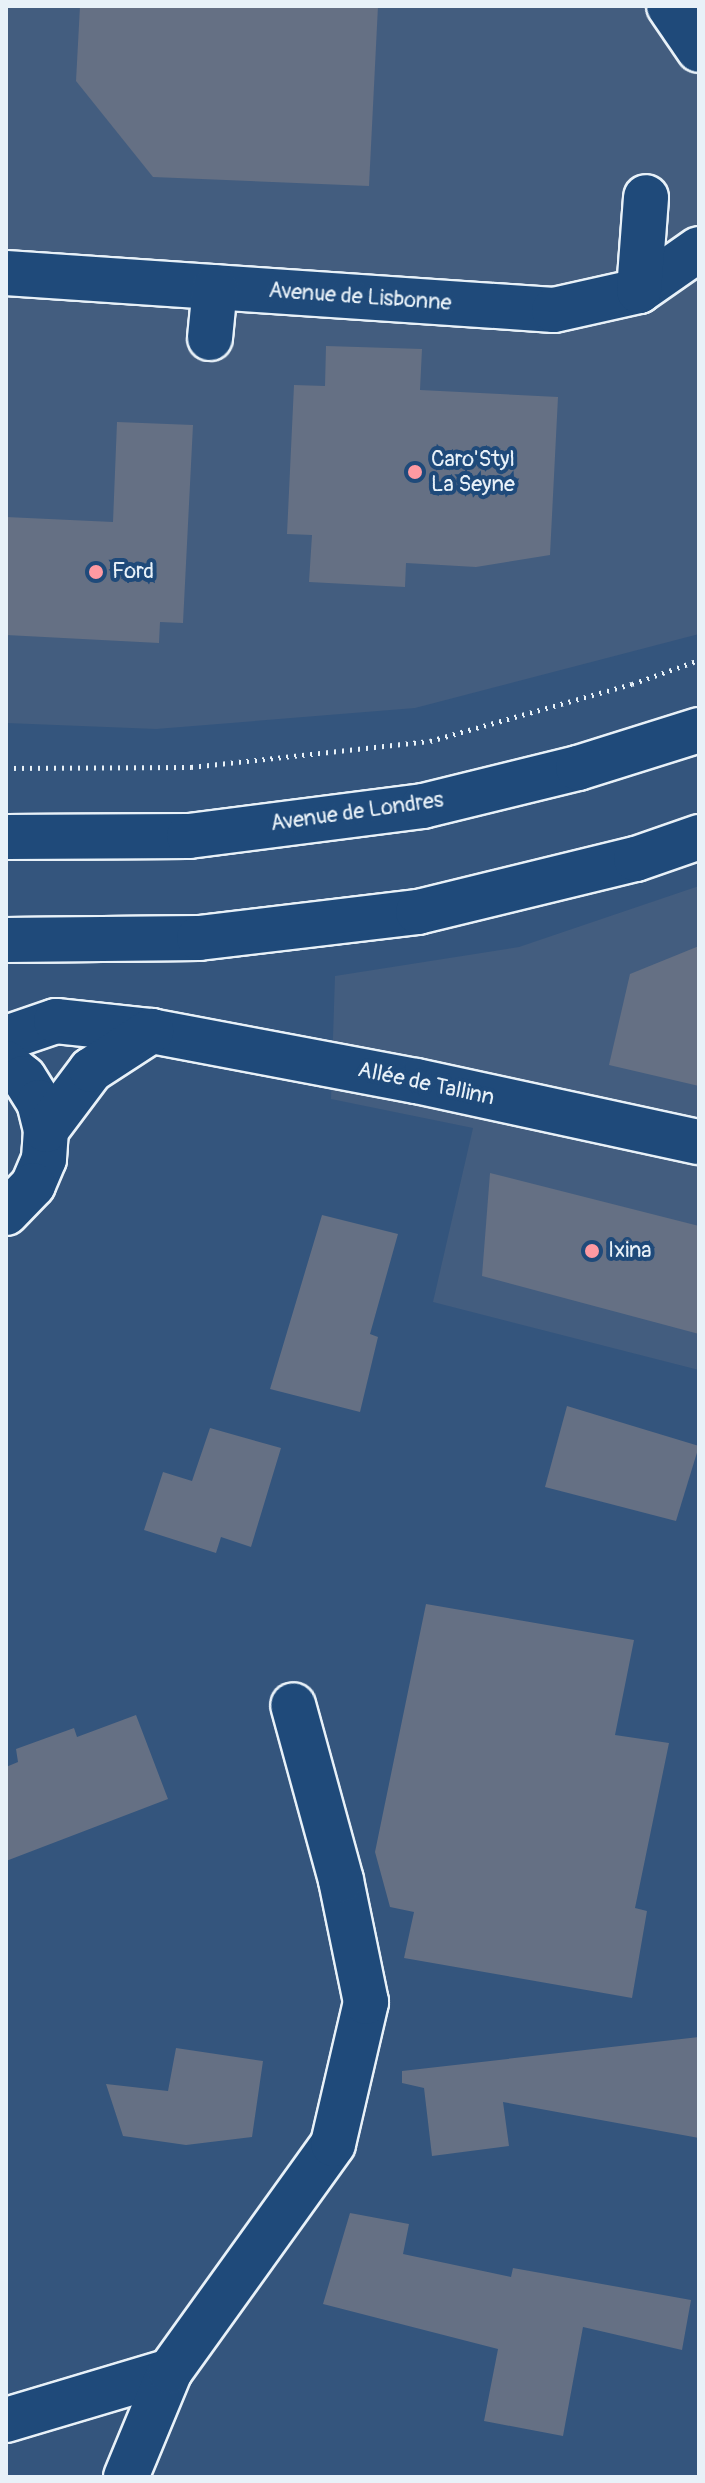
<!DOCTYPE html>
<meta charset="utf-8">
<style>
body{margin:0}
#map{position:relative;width:705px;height:2483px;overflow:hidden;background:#34557d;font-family:Pangolin,sans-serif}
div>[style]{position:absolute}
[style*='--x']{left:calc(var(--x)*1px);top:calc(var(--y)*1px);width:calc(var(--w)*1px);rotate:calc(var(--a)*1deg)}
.built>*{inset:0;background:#435d7f}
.building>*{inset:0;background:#657084}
.path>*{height:5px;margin-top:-2.5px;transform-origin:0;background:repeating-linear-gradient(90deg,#e8f1f8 0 2px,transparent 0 8px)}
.roads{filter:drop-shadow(2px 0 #e8f1f8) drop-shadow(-2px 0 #e8f1f8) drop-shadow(0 2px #e8f1f8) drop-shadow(0 -2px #e8f1f8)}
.minor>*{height:44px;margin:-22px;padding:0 22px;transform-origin:22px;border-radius:22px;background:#1f4a7a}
.major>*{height:44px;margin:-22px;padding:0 22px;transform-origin:22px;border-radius:22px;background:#1f4a7a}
.dots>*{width:22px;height:22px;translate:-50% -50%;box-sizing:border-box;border:4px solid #1f4a7a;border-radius:50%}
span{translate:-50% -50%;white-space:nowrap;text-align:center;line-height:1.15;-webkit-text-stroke:8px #1f4a7a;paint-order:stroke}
.street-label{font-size:22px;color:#e8f1f8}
.poi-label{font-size:22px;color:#e8f1f8}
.left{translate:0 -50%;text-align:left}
.frame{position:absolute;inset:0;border:8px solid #e8f1f8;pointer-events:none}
</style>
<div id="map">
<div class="built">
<div style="clip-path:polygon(6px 6px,699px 6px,699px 634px,415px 708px,156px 729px,6px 723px)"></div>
<div style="clip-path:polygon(699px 886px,699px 1370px,433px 1302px,473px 1128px,331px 1099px,335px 976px,519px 947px)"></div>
</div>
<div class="building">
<div style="clip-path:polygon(80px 6px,378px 6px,369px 186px,153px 177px,76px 81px)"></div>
<div style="clip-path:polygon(326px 346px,422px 349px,420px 390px,558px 397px,550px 555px,476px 567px,406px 563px,405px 587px,309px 582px,312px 535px,287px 534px,294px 385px,325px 386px)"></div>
<div style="clip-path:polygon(117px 422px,193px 425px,183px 623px,160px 622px,159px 643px,6px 635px,6px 517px,113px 522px)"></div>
<div style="clip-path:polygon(699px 946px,699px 1086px,609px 1065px,630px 974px)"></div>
<div style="clip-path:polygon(490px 1173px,699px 1226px,699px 1334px,482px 1276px)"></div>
<div style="clip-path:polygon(322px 1215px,398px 1234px,370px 1334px,378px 1337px,360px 1412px,270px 1389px)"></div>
<div style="clip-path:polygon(567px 1406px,699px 1446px,676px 1521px,545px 1487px)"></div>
<div style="clip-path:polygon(210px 1428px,281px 1448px,251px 1547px,221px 1537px,216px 1553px,144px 1530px,163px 1472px,192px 1481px)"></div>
<div style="clip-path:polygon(426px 1604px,634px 1640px,615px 1735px,669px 1743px,635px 1908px,647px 1911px,632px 1998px,404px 1958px,414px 1912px,390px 1907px,375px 1852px)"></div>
<div style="clip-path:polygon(136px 1715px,168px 1799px,6px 1861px,6px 1767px,18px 1762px,16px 1749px,74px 1728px,77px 1737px)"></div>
<div style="clip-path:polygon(699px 2037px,699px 2138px,503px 2102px,509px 2146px,432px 2156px,424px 2088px,402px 2083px,402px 2071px)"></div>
<div style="clip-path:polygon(176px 2048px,263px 2061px,252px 2137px,186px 2145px,123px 2136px,106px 2084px,168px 2091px)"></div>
<div style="clip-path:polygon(350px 2213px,409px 2224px,403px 2254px,511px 2277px,513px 2268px,691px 2300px,682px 2350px,583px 2327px,563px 2436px,484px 2421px,498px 2349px,323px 2304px)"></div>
</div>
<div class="path">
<div style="--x:6;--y:768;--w:185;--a:-0.3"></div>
<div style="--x:191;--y:767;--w:240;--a:-6.2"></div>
<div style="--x:430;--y:741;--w:210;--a:-15.8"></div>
<div style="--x:632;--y:684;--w:71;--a:-19.7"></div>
</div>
<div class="roads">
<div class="minor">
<div style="--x:669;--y:6;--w:53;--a:55.7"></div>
<div style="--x:6;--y:273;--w:549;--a:3.86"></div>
<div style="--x:554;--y:310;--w:87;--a:-12.6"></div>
<div style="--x:639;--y:291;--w:73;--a:-35"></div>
<div style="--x:639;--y:291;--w:94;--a:-85.7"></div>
<div style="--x:210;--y:338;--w:51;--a:-84.4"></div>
<div style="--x:6;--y:1038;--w:53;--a:-18.8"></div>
<div style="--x:56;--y:1021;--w:96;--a:6"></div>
<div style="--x:151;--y:1031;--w:270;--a:10.7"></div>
<div style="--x:416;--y:1081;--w:289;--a:12.2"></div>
<div style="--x:6;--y:1063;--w:23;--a:40"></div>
<div style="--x:24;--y:1078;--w:28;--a:58"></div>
<div style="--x:39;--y:1102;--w:29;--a:76"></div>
<div style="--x:46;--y:1130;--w:29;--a:94"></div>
<div style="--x:44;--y:1159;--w:28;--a:113"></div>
<div style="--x:33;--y:1185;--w:39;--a:134"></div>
<div style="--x:46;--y:1130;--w:75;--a:-53.1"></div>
<div style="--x:91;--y:1070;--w:72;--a:-33"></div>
<div style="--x:6;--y:2420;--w:171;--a:-16.6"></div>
<div style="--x:126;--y:2477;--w:115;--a:-67.5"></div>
<div style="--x:170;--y:2371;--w:279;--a:-54.3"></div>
<div style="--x:333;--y:2144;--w:146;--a:-76.9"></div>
<div style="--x:366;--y:2002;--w:125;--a:-101.6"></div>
<div style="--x:341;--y:1880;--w:181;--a:-105.3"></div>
</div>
<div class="major">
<div style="--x:6;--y:837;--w:183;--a:-0.3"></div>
<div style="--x:189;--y:836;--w:236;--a:-7.3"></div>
<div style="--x:423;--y:806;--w:160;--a:-13.8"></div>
<div style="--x:578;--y:768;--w:127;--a:-17.4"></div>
<div style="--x:6;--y:940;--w:193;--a:-0.6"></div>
<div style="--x:199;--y:938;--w:221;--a:-6.8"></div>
<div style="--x:418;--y:912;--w:224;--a:-13.7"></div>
<div style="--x:636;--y:859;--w:67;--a:-19.2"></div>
</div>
</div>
<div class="dots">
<div style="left:415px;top:472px;background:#ff9aa2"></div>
<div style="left:96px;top:572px;background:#ff9aa2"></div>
<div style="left:592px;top:1251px;background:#ff9aa2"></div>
</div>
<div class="street-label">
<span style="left:360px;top:297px;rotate:4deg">Avenue de Lisbonne</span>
<span style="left:357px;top:812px;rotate:-8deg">Avenue de Londres</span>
<span style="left:426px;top:1084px;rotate:12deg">Allée de Tallinn</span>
</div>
<div class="poi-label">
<span class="left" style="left:431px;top:472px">Caro'Styl<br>La Seyne</span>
<span class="left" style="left:112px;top:572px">Ford</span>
<span class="left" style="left:608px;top:1251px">Ixina</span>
</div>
<div class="frame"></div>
</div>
